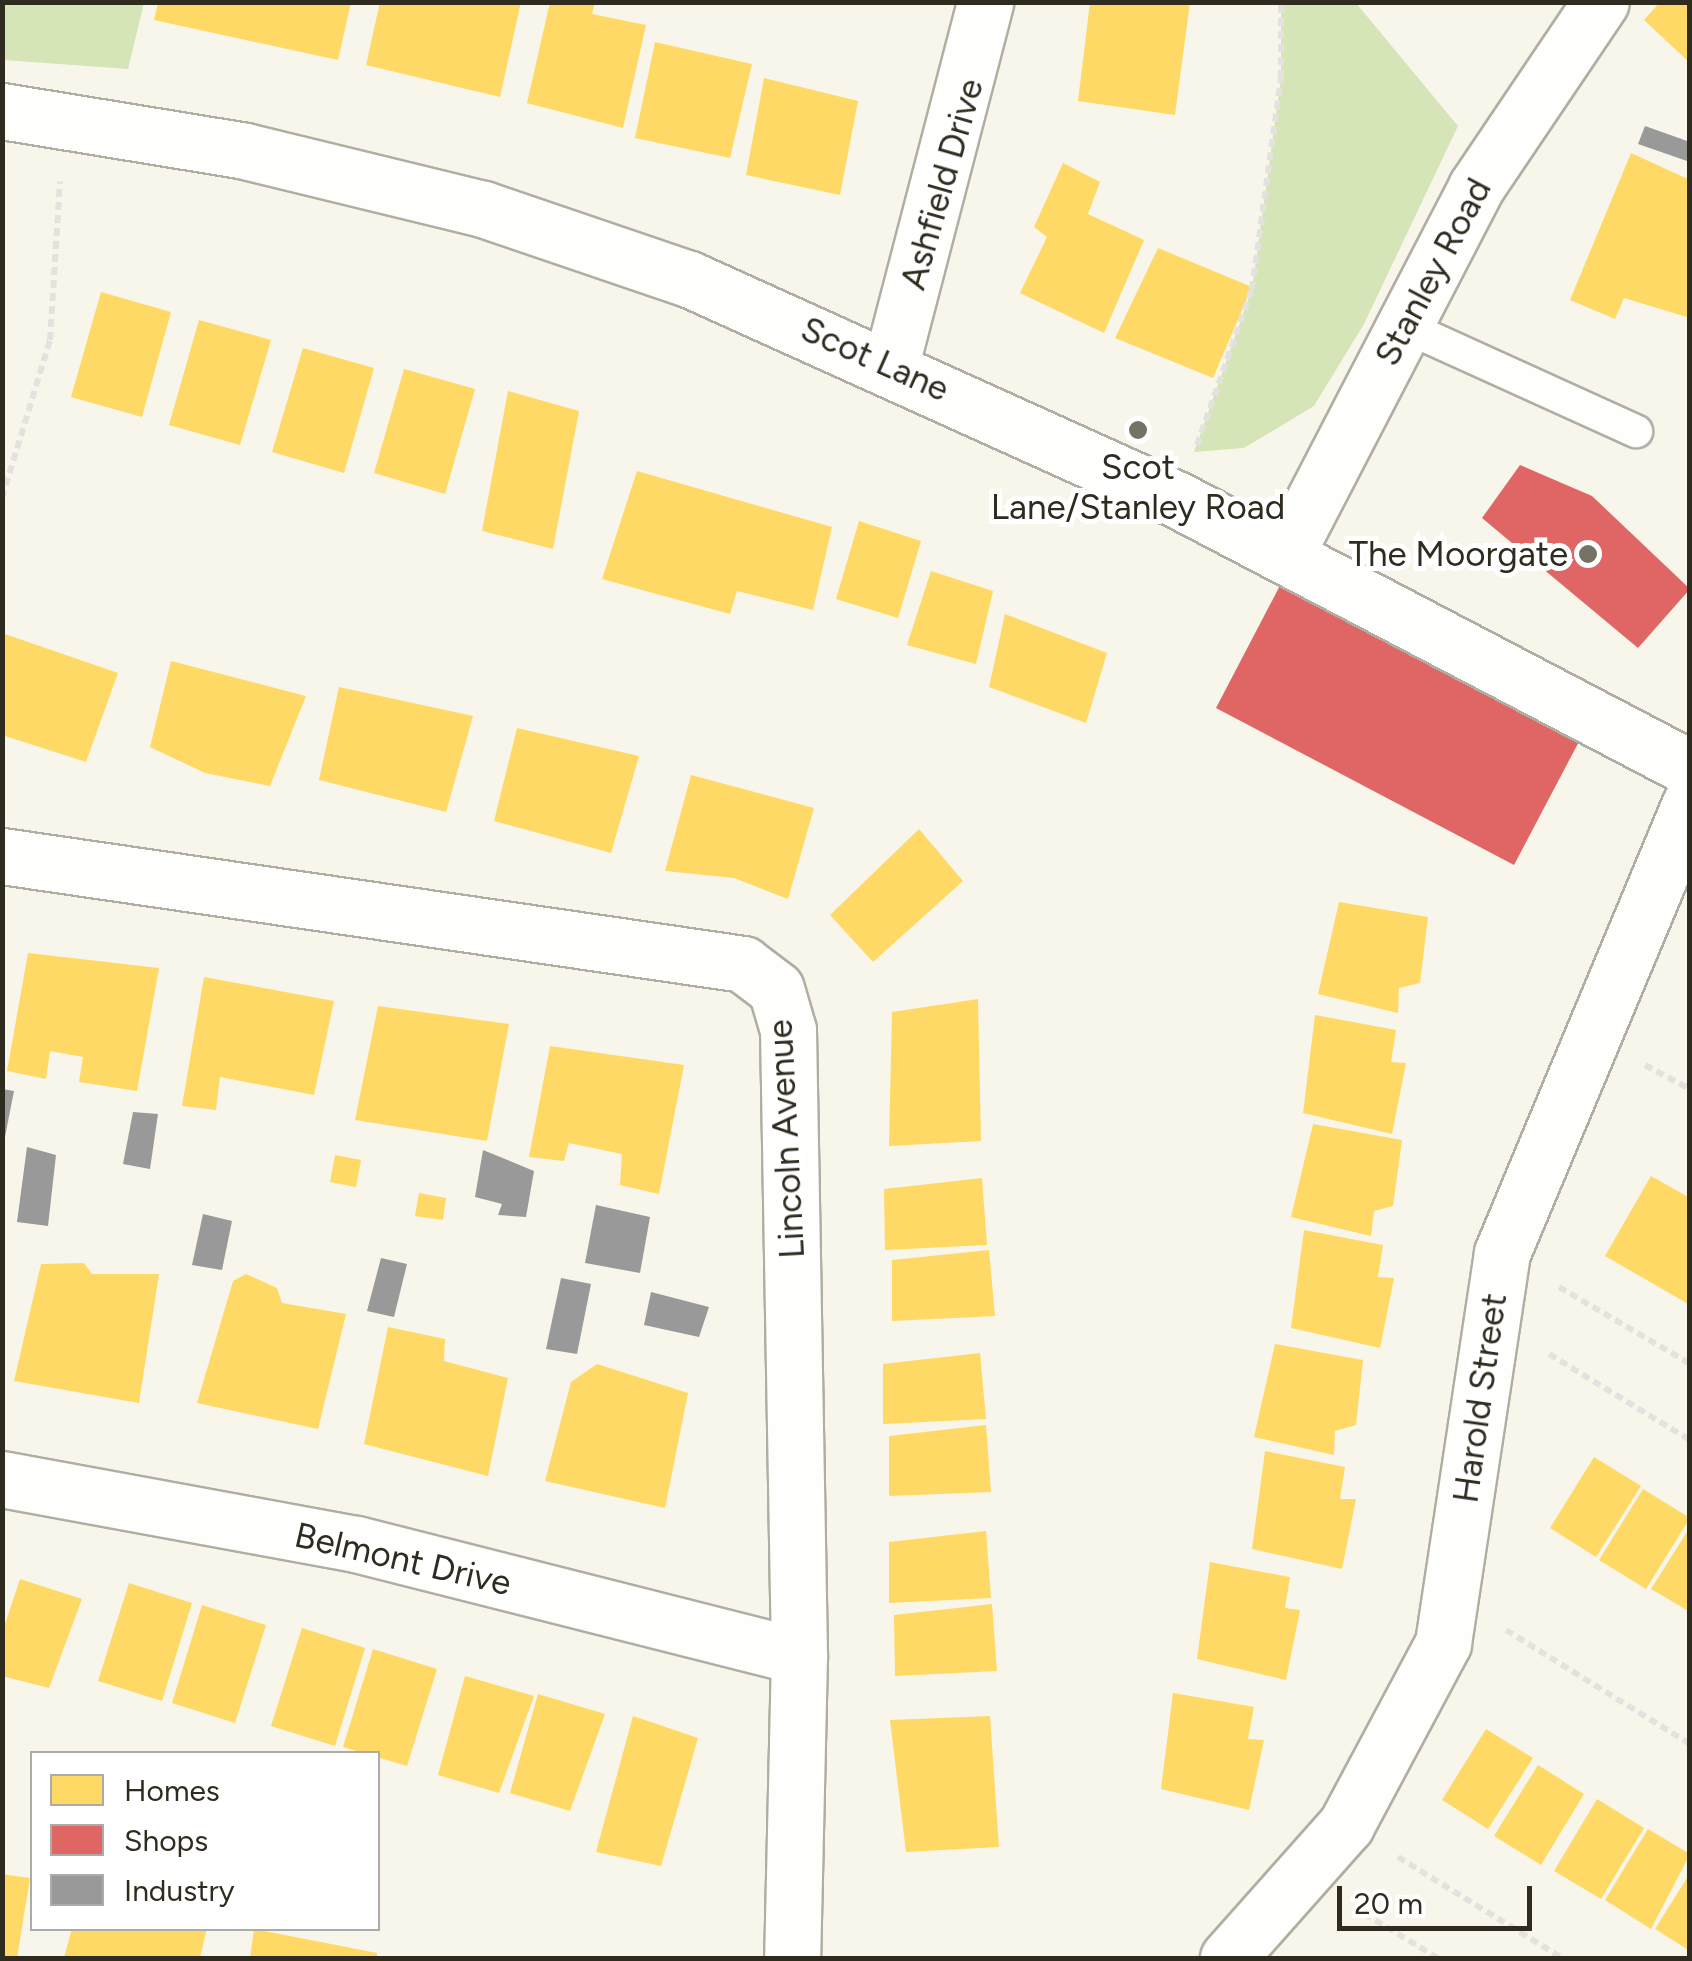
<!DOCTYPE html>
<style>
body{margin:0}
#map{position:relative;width:1692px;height:1961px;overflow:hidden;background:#f8f6ea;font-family:Figtree,sans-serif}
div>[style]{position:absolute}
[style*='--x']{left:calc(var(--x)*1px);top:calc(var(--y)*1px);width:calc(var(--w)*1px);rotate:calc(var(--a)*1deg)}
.green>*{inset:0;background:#d5e5b7}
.homes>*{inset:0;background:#ffd966}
.shops>*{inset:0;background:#e06666}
.industry>*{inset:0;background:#999}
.path>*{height:6px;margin-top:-3px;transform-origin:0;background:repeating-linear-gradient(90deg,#e3e2de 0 8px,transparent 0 13px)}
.roads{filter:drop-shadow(2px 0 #b0aea2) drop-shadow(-2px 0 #b0aea2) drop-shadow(0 2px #b0aea2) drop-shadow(0 -2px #b0aea2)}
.service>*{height:32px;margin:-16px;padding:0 16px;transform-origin:16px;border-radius:16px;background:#fefefc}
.minor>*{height:55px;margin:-27.5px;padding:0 27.5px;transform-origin:27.5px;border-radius:27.5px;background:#fefefc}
.secondary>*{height:55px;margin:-27.5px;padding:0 27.5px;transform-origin:27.5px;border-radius:27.5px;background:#fefefc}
.dots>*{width:28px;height:28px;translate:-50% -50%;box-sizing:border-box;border:5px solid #fff;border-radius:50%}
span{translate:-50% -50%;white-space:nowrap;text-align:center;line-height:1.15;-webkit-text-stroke:10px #fff;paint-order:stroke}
.street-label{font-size:35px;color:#2f2c1f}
.poi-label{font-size:35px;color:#2f2c1f}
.right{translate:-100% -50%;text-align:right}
.frame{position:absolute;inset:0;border:5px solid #2f2c1f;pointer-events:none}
.legend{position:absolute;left:30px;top:1751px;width:350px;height:180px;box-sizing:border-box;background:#fff;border:2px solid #acaba5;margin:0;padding:12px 18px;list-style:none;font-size:30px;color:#2f2c1f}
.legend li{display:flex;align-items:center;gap:20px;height:50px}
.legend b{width:50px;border:2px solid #acaba5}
.scale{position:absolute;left:1337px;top:1886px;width:195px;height:45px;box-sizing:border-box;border:5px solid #2f2c1f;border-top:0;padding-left:12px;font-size:30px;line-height:35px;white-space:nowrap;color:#2f2c1f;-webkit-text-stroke:8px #fff;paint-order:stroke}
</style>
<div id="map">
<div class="green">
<div style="clip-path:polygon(2px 3px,144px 3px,128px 69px,3px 60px)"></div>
<div style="clip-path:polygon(1281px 3px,1356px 3px,1458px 126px,1364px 324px,1314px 406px,1244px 448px,1194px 452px,1252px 289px,1281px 78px)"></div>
</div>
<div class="homes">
<div style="clip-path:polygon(158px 2px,351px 2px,338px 60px,154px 20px)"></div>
<div style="clip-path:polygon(380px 2px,521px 2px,500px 97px,366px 65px)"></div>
<div style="clip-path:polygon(550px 2px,595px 2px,592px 14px,646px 25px,623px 128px,527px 103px)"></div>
<div style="clip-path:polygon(1090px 2px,1190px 2px,1175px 115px,1078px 101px)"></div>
<div style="clip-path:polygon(1660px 2px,1690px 2px,1690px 63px,1644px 20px)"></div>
<div style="clip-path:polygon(655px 42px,752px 64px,730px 158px,635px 138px)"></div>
<div style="clip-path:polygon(764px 78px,858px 101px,840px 195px,746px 175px)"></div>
<div style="clip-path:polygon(1631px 153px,1690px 180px,1690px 318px,1624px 298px,1615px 319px,1570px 300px)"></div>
<div style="clip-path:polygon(1063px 163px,1100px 182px,1088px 214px,1144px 240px,1104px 333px,1020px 293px,1047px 237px,1034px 227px)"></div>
<div style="clip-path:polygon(1158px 248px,1252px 287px,1213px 378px,1115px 338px)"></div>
<div style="clip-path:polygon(101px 292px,171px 312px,142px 417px,71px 397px)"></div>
<div style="clip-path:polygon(199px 320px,271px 340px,240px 445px,169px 425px)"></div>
<div style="clip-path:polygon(303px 348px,374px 368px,344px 473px,272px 452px)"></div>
<div style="clip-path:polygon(404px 369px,475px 389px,445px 494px,374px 473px)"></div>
<div style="clip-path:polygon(508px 391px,579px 411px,553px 549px,482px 531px)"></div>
<div style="clip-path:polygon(637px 471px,832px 527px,813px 610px,737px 591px,730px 614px,602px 579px)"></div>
<div style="clip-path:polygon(859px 521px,921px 541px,898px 618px,836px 599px)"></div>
<div style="clip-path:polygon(931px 571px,993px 591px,976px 664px,907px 645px)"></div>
<div style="clip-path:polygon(1005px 614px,1107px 653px,1086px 723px,989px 687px)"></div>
<div style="clip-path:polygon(2px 633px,118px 673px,86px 762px,2px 735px)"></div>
<div style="clip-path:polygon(171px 661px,306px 696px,270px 786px,205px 773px,150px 747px)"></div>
<div style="clip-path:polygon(339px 687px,473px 716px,446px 812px,319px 780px)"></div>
<div style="clip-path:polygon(517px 728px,639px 756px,611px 853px,494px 821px)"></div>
<div style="clip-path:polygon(691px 775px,814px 808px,788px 899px,734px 878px,665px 871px)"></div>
<div style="clip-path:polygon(919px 829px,963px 881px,873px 962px,830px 915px)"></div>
<div style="clip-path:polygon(1339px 902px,1428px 917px,1420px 983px,1399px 988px,1398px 1013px,1318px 994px)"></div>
<div style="clip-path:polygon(28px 953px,159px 968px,137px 1091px,79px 1082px,83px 1057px,50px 1051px,46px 1079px,7px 1071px)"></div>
<div style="clip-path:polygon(204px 977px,334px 1001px,314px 1095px,220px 1077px,216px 1110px,182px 1106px)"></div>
<div style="clip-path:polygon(978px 999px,981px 1141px,889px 1146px,892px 1012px)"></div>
<div style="clip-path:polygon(378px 1006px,509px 1024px,487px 1141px,355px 1120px)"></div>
<div style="clip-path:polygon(1315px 1015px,1396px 1030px,1391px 1062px,1406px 1063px,1392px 1134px,1303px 1113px)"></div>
<div style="clip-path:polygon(550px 1046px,684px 1065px,659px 1194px,620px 1185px,622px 1154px,569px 1143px,564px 1161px,529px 1157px)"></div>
<div style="clip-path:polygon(1313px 1124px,1402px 1140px,1393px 1206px,1374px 1211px,1371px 1236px,1291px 1217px)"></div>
<div style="clip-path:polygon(335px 1155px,361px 1160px,356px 1187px,330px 1182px)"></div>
<div style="clip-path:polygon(1651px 1176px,1690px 1198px,1690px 1305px,1605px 1256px)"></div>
<div style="clip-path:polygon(982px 1178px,987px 1245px,885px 1250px,884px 1189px)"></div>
<div style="clip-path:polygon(419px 1193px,446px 1198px,443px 1220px,415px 1216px)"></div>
<div style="clip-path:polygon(1304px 1230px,1383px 1245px,1378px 1277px,1394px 1278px,1380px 1348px,1291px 1328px)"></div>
<div style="clip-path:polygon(989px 1250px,995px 1316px,892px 1321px,892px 1260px)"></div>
<div style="clip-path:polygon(84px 1263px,92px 1274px,159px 1274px,139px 1403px,14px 1381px,41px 1264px)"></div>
<div style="clip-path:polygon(246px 1274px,277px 1288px,282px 1303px,346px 1314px,318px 1429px,197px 1403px,233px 1281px)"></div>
<div style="clip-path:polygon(388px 1327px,445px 1339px,444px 1361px,508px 1378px,488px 1476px,364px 1444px)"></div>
<div style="clip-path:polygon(1275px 1344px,1363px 1360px,1356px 1425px,1335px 1431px,1334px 1455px,1254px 1437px)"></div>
<div style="clip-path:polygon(980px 1353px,986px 1419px,883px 1424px,883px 1364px)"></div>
<div style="clip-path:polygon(597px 1364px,688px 1393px,665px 1508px,545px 1481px,571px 1382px)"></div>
<div style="clip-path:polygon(986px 1425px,991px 1492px,889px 1496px,889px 1436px)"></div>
<div style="clip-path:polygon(1265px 1451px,1345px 1467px,1340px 1499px,1356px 1499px,1342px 1569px,1252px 1549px)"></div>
<div style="clip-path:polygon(1594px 1457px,1641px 1486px,1596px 1557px,1550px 1528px)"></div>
<div style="clip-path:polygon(1643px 1489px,1690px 1518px,1646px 1589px,1599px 1560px)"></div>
<div style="clip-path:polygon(1690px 1527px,1690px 1612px,1651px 1589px)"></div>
<div style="clip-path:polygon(986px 1531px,991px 1598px,889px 1603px,889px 1542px)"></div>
<div style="clip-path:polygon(1210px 1562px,1290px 1577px,1285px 1608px,1300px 1610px,1286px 1680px,1197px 1659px)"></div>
<div style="clip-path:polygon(20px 1579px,82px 1599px,49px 1688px,2px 1676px,2px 1633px)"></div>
<div style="clip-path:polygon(129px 1583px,192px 1603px,162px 1701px,98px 1681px)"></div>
<div style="clip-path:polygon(992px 1604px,997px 1671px,895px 1676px,894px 1615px)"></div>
<div style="clip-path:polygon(202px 1605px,266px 1625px,235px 1723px,172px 1703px)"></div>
<div style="clip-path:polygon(302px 1628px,365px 1648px,335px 1746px,271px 1726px)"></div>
<div style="clip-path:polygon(373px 1649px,437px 1669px,407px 1766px,343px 1747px)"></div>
<div style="clip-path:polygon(465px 1676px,534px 1696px,499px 1793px,438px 1775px)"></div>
<div style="clip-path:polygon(1173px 1693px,1254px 1707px,1248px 1739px,1264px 1740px,1249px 1810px,1161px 1789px)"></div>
<div style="clip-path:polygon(538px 1694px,605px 1714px,570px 1811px,510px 1793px)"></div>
<div style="clip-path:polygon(633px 1716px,698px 1738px,661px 1866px,596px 1852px)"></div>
<div style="clip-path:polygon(990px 1716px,999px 1847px,906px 1852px,890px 1720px)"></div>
<div style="clip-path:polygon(1486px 1729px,1533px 1758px,1488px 1829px,1442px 1800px)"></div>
<div style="clip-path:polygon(1538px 1765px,1584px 1794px,1541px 1865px,1494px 1836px)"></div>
<div style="clip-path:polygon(1597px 1799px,1644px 1828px,1601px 1899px,1554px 1871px)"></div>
<div style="clip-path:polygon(1648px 1829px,1690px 1854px,1651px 1929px,1605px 1900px)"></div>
<div style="clip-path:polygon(1690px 1873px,1690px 1951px,1655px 1929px)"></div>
<div style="clip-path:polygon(2px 1874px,30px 1878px,17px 1958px,2px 1958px)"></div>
<div style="clip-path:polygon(72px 1928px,207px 1928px,200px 1958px,64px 1958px)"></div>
<div style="clip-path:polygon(254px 1929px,377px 1953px,377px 1958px,250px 1958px)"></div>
</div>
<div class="shops">
<div style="clip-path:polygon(1520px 465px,1592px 496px,1690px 589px,1638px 648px,1482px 518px)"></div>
<div style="clip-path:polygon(1285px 576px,1583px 734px,1514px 865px,1216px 708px)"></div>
</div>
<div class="industry">
<div style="clip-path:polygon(1645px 126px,1690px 142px,1687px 161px,1638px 144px)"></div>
<div style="clip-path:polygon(2px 1089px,14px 1091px,4px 1142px,2px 1142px)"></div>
<div style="clip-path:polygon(133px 1112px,158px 1114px,150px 1169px,123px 1164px)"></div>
<div style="clip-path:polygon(27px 1147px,56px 1155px,48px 1226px,17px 1222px)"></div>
<div style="clip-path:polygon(483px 1150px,534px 1171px,526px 1217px,498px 1215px,502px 1204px,475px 1197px)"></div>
<div style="clip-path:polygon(596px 1205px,650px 1217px,640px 1273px,585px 1263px)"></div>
<div style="clip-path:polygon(203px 1214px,232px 1221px,222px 1270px,192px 1265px)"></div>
<div style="clip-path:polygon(381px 1258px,407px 1264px,394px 1317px,367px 1311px)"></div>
<div style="clip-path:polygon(561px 1278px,591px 1284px,577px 1354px,546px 1349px)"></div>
<div style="clip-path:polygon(651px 1292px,709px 1307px,699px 1337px,644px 1325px)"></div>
</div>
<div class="path">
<div style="--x:1197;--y:445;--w:165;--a:-70.6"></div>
<div style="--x:1252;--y:289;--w:213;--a:-82.2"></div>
<div style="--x:1281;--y:78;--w:76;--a:-90"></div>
<div style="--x:2;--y:498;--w:165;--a:-73.1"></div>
<div style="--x:50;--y:340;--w:159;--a:-86.4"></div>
<div style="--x:1645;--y:1065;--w:51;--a:28.1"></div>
<div style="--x:1559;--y:1287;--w:152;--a:30.4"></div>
<div style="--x:1549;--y:1354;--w:165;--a:31.4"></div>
<div style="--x:1506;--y:1630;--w:216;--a:31.8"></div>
<div style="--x:1398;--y:1857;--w:193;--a:31.6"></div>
<div style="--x:1353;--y:1907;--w:99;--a:31"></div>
</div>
<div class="roads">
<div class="service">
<div style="--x:1404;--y:326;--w:255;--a:24.4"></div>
</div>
<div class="minor">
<div style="--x:891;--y:364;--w:374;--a:-75.4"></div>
<div style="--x:1286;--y:554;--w:413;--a:-62.6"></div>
<div style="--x:1476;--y:187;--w:223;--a:-56"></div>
<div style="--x:2;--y:856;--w:749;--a:8.29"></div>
<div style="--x:743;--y:964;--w:41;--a:37.1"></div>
<div style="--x:776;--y:989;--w:43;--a:73.7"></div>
<div style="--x:788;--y:1030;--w:626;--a:88.99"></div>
<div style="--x:799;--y:1656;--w:302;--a:91.3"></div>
<div style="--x:2;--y:1479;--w:360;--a:10.4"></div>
<div style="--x:356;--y:1544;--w:457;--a:14.2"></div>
<div style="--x:1228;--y:1958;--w:178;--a:-48.4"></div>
<div style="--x:1346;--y:1825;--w:206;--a:-61.9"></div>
<div style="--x:1443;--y:1643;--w:394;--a:-81.4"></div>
<div style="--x:1502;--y:1253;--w:487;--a:-67.3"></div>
</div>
<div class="secondary">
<div style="--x:2;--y:111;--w:246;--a:9.3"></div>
<div style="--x:245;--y:151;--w:245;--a:13.7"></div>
<div style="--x:483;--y:209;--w:218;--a:18.8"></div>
<div style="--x:689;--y:279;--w:537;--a:24.32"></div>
<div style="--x:1178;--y:500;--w:578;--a:27.63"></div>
</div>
</div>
<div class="dots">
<div style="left:1138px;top:430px;background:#757366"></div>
<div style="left:1588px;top:554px;background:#757366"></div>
</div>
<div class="street-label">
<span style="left:942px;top:184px;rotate:-74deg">Ashfield Drive</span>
<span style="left:1433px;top:272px;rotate:-62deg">Stanley Road</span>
<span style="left:875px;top:359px;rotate:24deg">Scot Lane</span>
<span style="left:786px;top:1139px;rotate:-93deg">Lincoln Avenue</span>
<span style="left:1480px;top:1398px;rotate:-82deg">Harold Street</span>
<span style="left:403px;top:1559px;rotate:13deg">Belmont Drive</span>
</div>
<div class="poi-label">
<span style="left:1138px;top:487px">Scot<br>Lane/Stanley Road</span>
<span class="right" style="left:1568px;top:554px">The Moorgate</span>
</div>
<div class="frame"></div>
<ul class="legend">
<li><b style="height:28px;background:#ffd966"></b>Homes</li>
<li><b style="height:28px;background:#e06666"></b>Shops</li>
<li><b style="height:28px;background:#999"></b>Industry</li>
</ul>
<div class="scale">20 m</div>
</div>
